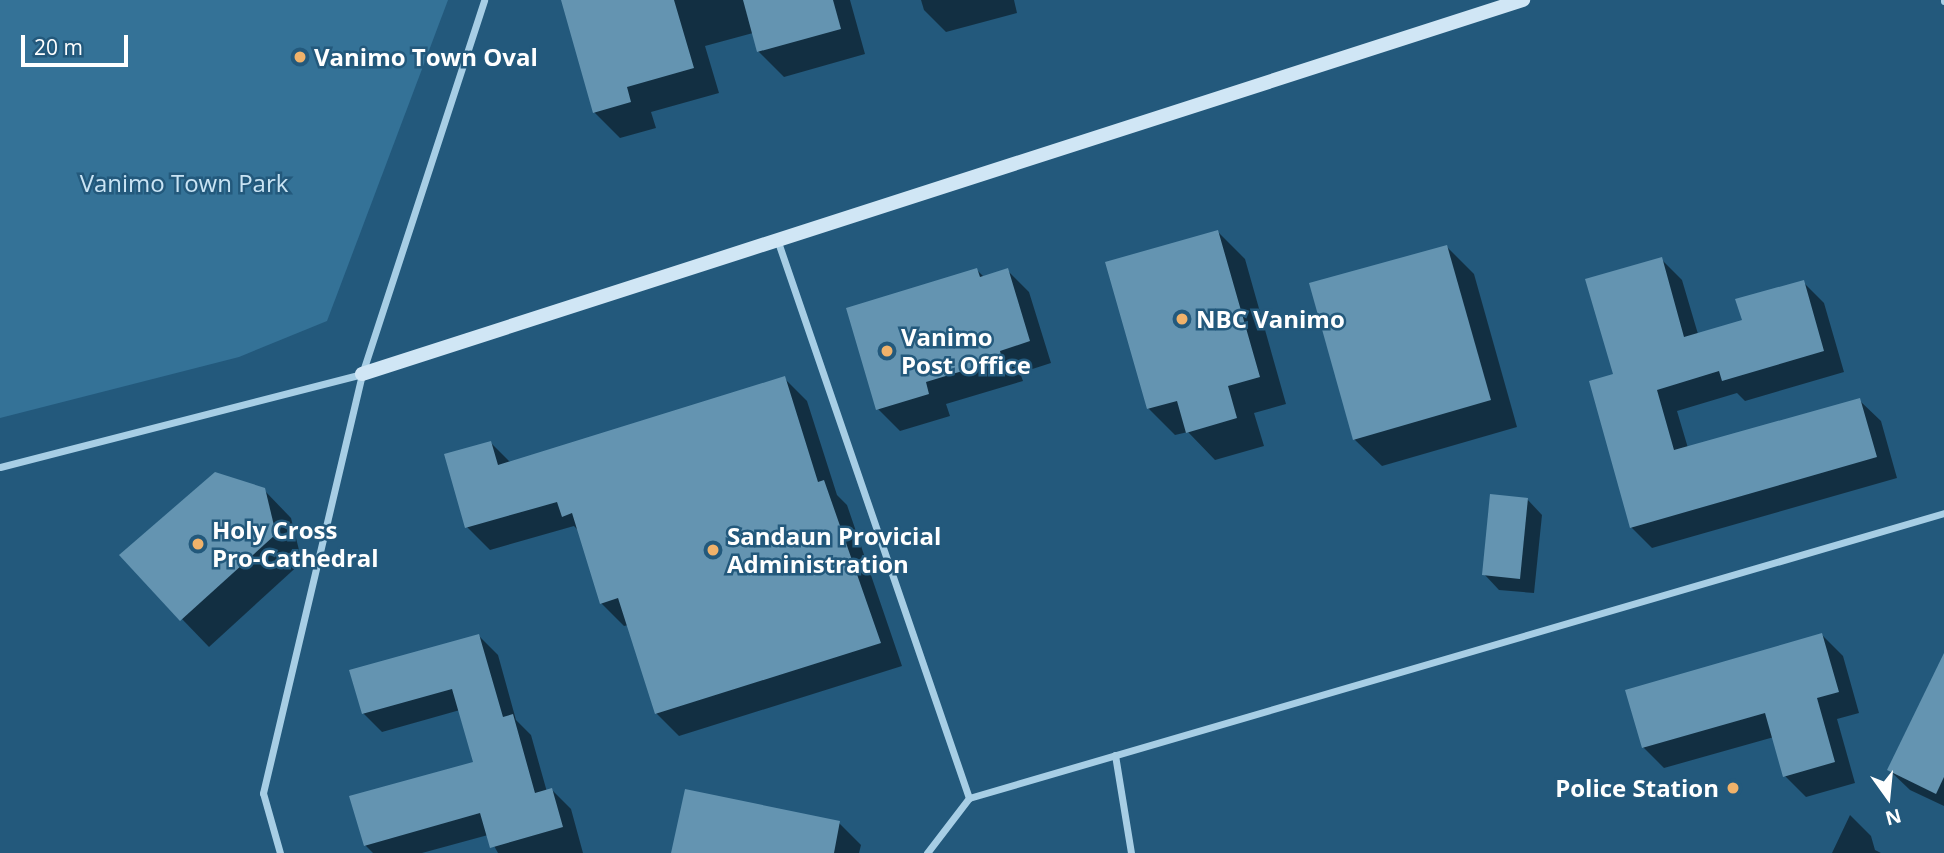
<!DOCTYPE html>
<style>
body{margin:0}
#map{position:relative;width:1944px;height:853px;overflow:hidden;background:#23597c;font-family:"Open Sans",sans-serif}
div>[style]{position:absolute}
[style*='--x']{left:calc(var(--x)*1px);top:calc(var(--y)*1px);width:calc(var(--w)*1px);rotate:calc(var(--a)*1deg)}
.green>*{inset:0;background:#347297}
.shadow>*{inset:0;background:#0007}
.building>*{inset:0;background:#6494b1}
.street>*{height:7px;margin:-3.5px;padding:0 3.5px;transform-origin:3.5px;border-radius:3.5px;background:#a7cee5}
.secondary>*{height:14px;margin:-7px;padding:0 7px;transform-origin:7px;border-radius:7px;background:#d0e6f5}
.dots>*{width:19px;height:19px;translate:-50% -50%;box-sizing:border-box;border:4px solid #23597c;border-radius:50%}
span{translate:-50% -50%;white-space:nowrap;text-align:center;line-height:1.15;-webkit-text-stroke:5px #23597c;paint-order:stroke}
.poi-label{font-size:24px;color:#fff;font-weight:700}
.left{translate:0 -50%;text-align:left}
.right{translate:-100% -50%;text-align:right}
.park-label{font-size:24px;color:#cae4f4}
.north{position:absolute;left:1853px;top:762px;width:70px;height:70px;-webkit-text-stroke:5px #23597c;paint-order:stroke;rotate:165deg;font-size:19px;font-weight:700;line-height:28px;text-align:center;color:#fff}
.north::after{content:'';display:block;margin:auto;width:24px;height:32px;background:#fff;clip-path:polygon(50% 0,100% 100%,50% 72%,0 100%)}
.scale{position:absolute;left:21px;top:35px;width:107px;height:32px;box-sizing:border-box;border:4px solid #fff;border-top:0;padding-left:9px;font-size:21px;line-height:24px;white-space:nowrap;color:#fff;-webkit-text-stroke:5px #23597c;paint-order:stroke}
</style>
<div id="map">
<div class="green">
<div style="clip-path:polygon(0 0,448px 0,327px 321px,239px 357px,0 418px)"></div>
</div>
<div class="shadow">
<div style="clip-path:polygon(573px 0,850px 0,865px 54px,784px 77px,758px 51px,753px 33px,705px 46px,719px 93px,651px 112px,656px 128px,620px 138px,594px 112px)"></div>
<div style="clip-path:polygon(921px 0,1014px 0,1017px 13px,946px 32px,924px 10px)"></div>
<div style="clip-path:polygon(1218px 232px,1245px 259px,1286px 404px,1254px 413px,1264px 446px,1215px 460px,1188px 432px,1175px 435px,1148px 408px)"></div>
<div style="clip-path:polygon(1446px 246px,1474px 274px,1517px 427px,1382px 466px,1354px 439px)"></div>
<div style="clip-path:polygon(1661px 259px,1682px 280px,1698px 334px,1744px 321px,1803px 282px,1824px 303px,1844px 372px,1745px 401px,1737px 393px,1677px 411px,1688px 448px,1859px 400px,1881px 421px,1897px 478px,1652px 548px,1631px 527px,1615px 376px)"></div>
<div style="clip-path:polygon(977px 270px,984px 277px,1007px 270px,1029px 292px,1051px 363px,1020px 373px,1023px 381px,946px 404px,950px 416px,900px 431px,878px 409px)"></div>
<div style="clip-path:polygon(784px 378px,807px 401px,837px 495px,847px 505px,902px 666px,679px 736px,656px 713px,628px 625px,624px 626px,601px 603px,580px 532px,574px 526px,490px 550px,467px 527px,491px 443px,511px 463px)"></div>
<div style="clip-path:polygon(264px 490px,291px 518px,302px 562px,209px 647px,182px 619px)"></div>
<div style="clip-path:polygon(1527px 499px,1542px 515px,1534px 593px,1499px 590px,1484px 574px)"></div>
<div style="clip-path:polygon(1822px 635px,1843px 656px,1859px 713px,1837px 719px,1855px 783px,1806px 797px,1785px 776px,1774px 737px,1664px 768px,1643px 747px)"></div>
<div style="clip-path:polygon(479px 636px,498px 655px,516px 720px,531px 735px,547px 792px,552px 790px,571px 809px,583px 853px,498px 853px,488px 835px,422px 853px,373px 853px,365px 845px,475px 763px,460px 710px,382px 732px,363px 713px)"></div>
<div style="clip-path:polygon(1944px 657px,1944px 806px,1910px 790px,1889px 770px)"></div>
<div style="clip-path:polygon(1850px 815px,1871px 836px,1875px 850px,1881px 853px,1832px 853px)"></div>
<div style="clip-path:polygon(839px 823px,861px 845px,859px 853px,673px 853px)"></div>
</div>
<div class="building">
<div style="clip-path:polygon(561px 0,674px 0,694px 68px,627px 87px,631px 102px,593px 113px)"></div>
<div style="clip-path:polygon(743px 0,833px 0,841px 29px,757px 52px)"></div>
<div style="clip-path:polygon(1218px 230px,1260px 377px,1228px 386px,1237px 418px,1186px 433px,1177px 401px,1147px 409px,1105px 262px)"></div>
<div style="clip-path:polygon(1447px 245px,1491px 400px,1353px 440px,1309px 283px)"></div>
<div style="clip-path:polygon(1662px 257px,1684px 337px,1742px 320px,1735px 299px,1804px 280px,1824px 351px,1722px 381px,1719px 371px,1657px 390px,1674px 450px,1860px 398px,1877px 457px,1630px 528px,1589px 381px,1613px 374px,1585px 279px)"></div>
<div style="clip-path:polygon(977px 268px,980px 277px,1008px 268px,1030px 341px,1000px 351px,1002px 359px,926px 382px,929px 394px,876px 410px,846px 308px)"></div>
<div style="clip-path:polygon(785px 376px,818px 482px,824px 480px,881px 643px,655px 714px,618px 598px,600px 604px,572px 513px,562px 517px,557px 502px,465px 528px,444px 454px,491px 441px,498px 465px)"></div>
<div style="clip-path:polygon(215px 472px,265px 488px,276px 534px,180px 621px,119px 555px)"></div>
<div style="clip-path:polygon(1490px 494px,1528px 498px,1520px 579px,1482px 575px)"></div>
<div style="clip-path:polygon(1822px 633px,1839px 692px,1817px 698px,1835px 762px,1783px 777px,1765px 713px,1642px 748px,1625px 690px)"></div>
<div style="clip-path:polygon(479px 634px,503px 717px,513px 714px,535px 793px,552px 788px,563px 827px,490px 848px,480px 813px,364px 846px,349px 796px,473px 762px,452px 689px,362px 714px,349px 670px)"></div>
<div style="clip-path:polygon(1944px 653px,1944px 777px,1936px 794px,1887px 770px)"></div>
<div style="clip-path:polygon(685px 789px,840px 821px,834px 853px,671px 853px)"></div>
</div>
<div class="street">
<div style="--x:1944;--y:0;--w:1;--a:90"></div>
<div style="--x:778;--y:242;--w:588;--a:71.04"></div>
<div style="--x:0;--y:467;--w:374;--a:-14.4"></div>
<div style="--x:1115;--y:755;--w:99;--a:80.7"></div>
<div style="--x:280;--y:853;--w:62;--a:-105.8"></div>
<div style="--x:263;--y:793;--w:431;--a:-76.7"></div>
<div style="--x:362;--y:374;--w:393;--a:-71.9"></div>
<div style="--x:927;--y:853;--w:69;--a:-52.6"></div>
<div style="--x:969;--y:798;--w:1016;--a:-16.29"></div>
</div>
<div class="secondary">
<div style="--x:362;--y:374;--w:1220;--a:-17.86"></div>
</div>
<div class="dots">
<div style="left:300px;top:57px;background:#f0b26a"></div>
<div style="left:1182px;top:319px;background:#f0b26a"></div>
<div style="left:887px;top:351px;background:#f0b26a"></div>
<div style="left:198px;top:544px;background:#f0b26a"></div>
<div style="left:713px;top:550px;background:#f0b26a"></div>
<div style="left:1733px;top:788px;background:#f0b26a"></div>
</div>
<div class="poi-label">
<span class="left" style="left:314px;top:57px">Vanimo Town Oval</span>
<span class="left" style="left:1196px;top:319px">NBC Vanimo</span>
<span class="left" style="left:901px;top:351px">Vanimo<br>Post Office</span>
<span class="left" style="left:212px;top:544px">Holy Cross<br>Pro-Cathedral</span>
<span class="left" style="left:727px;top:550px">Sandaun Provicial<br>Administration</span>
<span class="right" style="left:1719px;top:788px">Police Station</span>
</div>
<div class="park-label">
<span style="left:184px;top:183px">Vanimo Town Park</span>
</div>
<div class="north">N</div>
<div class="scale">20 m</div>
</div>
